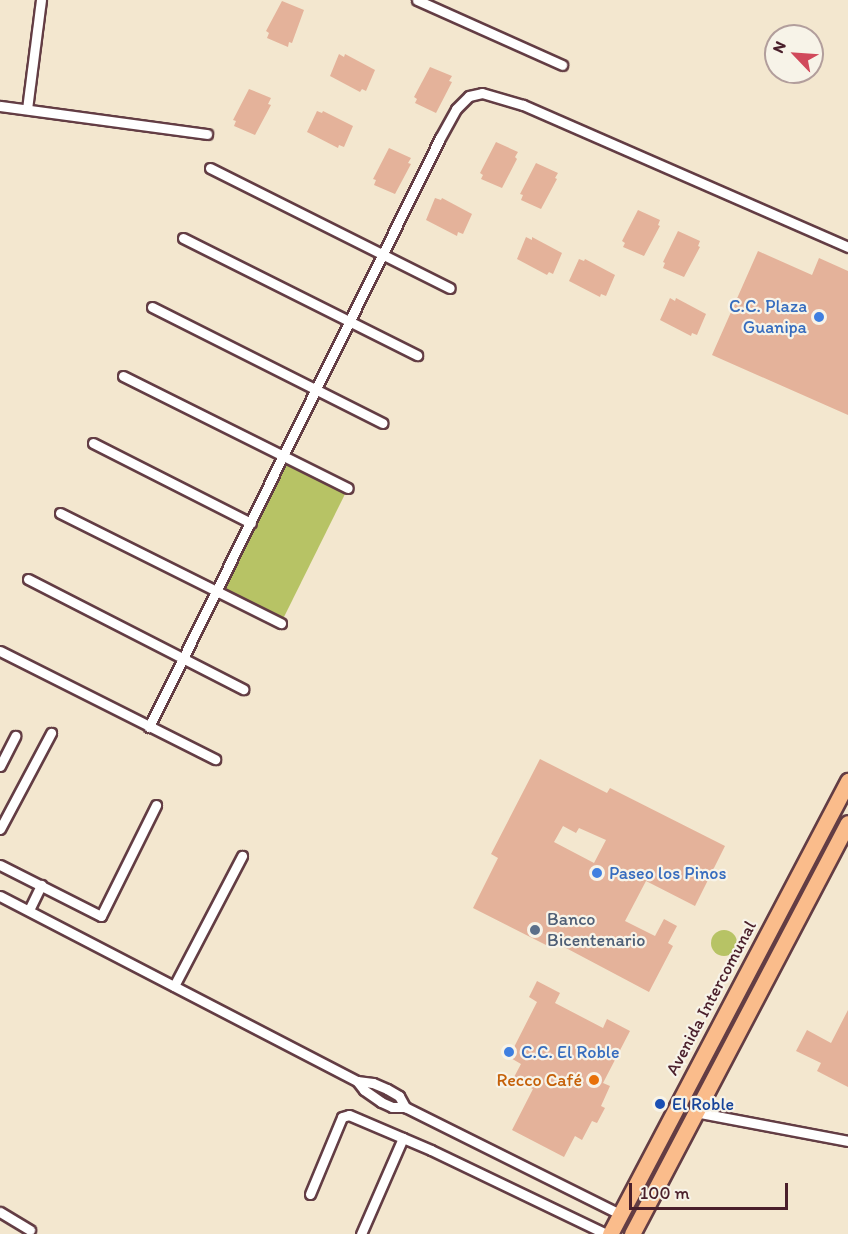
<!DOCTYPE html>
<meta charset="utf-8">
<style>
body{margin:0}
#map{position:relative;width:848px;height:1234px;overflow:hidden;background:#f3e7cf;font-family:Itim,sans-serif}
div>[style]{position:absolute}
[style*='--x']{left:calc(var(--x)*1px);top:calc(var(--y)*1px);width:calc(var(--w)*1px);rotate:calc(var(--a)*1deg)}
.green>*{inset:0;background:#b7c365}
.round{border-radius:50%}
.building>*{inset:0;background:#e4b29a}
.roads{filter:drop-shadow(2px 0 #633d44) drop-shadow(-2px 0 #633d44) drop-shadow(0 2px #633d44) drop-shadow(0 -2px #633d44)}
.street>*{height:9px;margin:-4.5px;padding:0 4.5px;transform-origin:4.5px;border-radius:4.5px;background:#fff}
.primary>*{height:15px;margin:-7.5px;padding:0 7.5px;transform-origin:7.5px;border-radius:7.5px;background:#fabc8b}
.dots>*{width:16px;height:16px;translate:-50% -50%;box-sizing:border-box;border:3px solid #f7f3e8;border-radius:50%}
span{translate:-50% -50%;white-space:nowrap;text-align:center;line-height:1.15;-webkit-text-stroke:4.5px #f7f3e8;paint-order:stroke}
.shop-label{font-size:18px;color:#366cbe}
.right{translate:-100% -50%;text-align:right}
.left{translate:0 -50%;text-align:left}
.service-label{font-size:18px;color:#4e5e75}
.street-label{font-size:18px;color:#4a1f2b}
.food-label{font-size:18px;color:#c56008}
.transit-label{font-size:18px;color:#164399}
.north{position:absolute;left:764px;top:24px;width:60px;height:60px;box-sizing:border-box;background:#f7f3e8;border:2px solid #b29e9c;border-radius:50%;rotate:295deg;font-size:16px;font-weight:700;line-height:24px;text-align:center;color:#4a1f2b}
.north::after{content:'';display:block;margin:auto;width:21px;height:27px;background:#d1495b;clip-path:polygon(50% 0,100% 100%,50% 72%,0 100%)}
.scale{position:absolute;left:629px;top:1183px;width:159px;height:27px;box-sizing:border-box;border:3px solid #4a1f2b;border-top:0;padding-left:8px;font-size:18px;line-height:21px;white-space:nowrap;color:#4a1f2b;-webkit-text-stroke:4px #f7f3e8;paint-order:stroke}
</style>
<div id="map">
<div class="green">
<div style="clip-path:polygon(284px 456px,348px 488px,281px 623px,216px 591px)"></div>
<div class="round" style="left:711px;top:930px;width:26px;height:26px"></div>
</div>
<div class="building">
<div style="clip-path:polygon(282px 1px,304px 10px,292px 43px,289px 42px,288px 47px,267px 38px,269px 33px,266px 31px)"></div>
<div style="clip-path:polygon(339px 54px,344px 57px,345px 54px,375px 70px,366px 91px,362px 89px,360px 92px,330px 76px)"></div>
<div style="clip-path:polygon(430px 67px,452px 76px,449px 81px,452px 82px,436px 113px,415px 103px,417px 99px,414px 97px)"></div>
<div style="clip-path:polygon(249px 89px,271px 98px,268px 104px,271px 105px,255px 135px,234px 126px,236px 121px,233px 120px)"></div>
<div style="clip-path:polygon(317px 111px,322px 113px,323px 111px,353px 126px,344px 147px,339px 145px,338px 148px,307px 132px)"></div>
<div style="clip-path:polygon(496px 142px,518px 152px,515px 157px,517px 159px,502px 188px,481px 179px,483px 175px,480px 173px)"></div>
<div style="clip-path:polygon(389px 148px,411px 158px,408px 163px,411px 164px,395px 194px,374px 185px,376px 180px,373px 179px)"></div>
<div style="clip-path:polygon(536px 163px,558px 173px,555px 178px,557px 179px,541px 209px,521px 200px,523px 195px,520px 194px)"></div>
<div style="clip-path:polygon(435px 198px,441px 200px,442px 198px,472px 214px,463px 234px,458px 232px,457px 236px,426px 220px)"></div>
<div style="clip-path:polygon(638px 210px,660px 220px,658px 225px,660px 226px,644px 256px,623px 247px,625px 243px,622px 241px)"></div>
<div style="clip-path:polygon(678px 231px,700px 241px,698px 246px,700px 247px,684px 277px,663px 268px,665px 263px,663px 262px)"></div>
<div style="clip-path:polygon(526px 237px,532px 240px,532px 237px,562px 253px,553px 274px,549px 272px,547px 275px,517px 259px)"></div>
<div style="clip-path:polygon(758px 251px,812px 275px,819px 258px,848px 271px,848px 415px,712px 355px)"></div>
<div style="clip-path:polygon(579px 259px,584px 261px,585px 259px,615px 275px,606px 296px,601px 294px,600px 297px,569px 281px)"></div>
<div style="clip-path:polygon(670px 298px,675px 301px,676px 298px,706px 314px,697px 335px,692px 333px,691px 336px,660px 320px)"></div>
<div style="clip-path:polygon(evenodd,540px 759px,607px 793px,610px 788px,725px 846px,695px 906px,646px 881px,625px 921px,655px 936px,664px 919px,677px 926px,668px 943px,673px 946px,649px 992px,549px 939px,546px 945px,473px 908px,498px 858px,491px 854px,540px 759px,563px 826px,576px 833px,579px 828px,606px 840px,594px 863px,554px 842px,563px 826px)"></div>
<div style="clip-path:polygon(537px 981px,560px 993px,555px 1003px,603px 1028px,607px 1019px,630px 1031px,603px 1083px,610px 1086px,601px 1106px,605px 1108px,597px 1123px,592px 1121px,582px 1140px,575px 1136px,564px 1157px,512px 1130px,533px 1089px,513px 1079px,521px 1064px,509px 1057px,537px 1002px,529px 997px)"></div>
<div style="clip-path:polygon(848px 1010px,848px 1087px,817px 1071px,821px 1063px,796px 1051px,807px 1030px,831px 1043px)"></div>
</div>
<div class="roads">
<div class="street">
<div style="--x:417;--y:0;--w:159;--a:24.1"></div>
<div style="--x:0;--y:106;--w:209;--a:7.7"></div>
<div style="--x:27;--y:109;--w:110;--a:-82.7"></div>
<div style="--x:210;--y:168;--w:268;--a:26.6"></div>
<div style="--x:183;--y:238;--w:262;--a:26.6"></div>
<div style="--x:152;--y:307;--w:258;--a:26.7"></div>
<div style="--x:123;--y:376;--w:251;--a:26.5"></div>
<div style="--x:93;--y:443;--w:177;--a:26.9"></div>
<div style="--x:60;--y:513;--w:247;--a:26.5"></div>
<div style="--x:28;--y:579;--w:242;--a:27.1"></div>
<div style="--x:0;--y:651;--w:241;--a:26.7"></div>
<div style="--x:149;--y:727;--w:657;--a:-63.71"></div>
<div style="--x:440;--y:138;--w:33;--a:-61"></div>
<div style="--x:456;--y:109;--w:18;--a:-45"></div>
<div style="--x:469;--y:96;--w:13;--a:-13"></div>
<div style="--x:482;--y:93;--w:43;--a:16.3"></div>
<div style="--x:523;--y:105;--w:355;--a:23.6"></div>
<div style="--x:0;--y:766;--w:34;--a:-63"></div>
<div style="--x:0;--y:829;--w:109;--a:-62"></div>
<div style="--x:0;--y:865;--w:113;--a:26.8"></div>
<div style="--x:101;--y:916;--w:124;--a:-63.6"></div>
<div style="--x:0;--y:896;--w:402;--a:27.4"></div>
<div style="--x:357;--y:1081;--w:16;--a:7"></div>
<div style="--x:373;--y:1083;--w:15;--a:23"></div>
<div style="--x:387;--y:1089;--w:14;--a:30"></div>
<div style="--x:399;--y:1096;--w:13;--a:61"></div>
<div style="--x:29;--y:910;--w:28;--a:-64"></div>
<div style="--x:174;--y:986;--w:147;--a:-62.4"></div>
<div style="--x:357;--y:1081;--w:11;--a:52"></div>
<div style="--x:364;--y:1090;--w:21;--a:35"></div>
<div style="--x:381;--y:1102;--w:12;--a:24"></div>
<div style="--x:392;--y:1107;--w:13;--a:0"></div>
<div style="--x:405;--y:1107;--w:240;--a:26.5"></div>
<div style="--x:695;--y:1112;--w:156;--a:10.7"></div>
<div style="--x:310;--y:1194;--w:83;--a:-67.4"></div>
<div style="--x:342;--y:1117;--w:7;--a:-16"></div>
<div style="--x:349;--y:1115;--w:89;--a:23.1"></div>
<div style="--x:431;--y:1150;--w:194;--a:25.6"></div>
<div style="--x:0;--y:1212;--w:35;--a:31"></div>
<div style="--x:361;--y:1234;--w:105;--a:-66.4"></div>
</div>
<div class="primary">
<div style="--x:610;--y:1234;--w:512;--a:-62.28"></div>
<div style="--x:632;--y:1234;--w:464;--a:-62.3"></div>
</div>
</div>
<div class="dots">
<div style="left:819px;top:317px;background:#3f7fe0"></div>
<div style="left:597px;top:873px;background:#3f7fe0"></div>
<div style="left:535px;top:930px;background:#5c6f8a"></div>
<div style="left:509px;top:1052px;background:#3f7fe0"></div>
<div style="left:594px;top:1080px;background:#e8710a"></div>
<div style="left:660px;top:1104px;background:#1a4fb4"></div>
</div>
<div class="shop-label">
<span class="right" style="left:807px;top:317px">C.C. Plaza<br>Guanipa</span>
<span class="left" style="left:609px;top:873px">Paseo los Pinos</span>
<span class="left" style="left:521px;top:1052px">C.C. El Roble</span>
</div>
<div class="service-label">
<span class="left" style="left:547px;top:930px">Banco<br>Bicentenario</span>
</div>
<div class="street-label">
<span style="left:711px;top:998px;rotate:-62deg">Avenida Intercomunal</span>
</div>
<div class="food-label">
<span class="right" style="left:582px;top:1080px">Recco Café</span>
</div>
<div class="transit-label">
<span class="left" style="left:672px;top:1104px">El Roble</span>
</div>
<div class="north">N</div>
<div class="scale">100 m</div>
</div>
